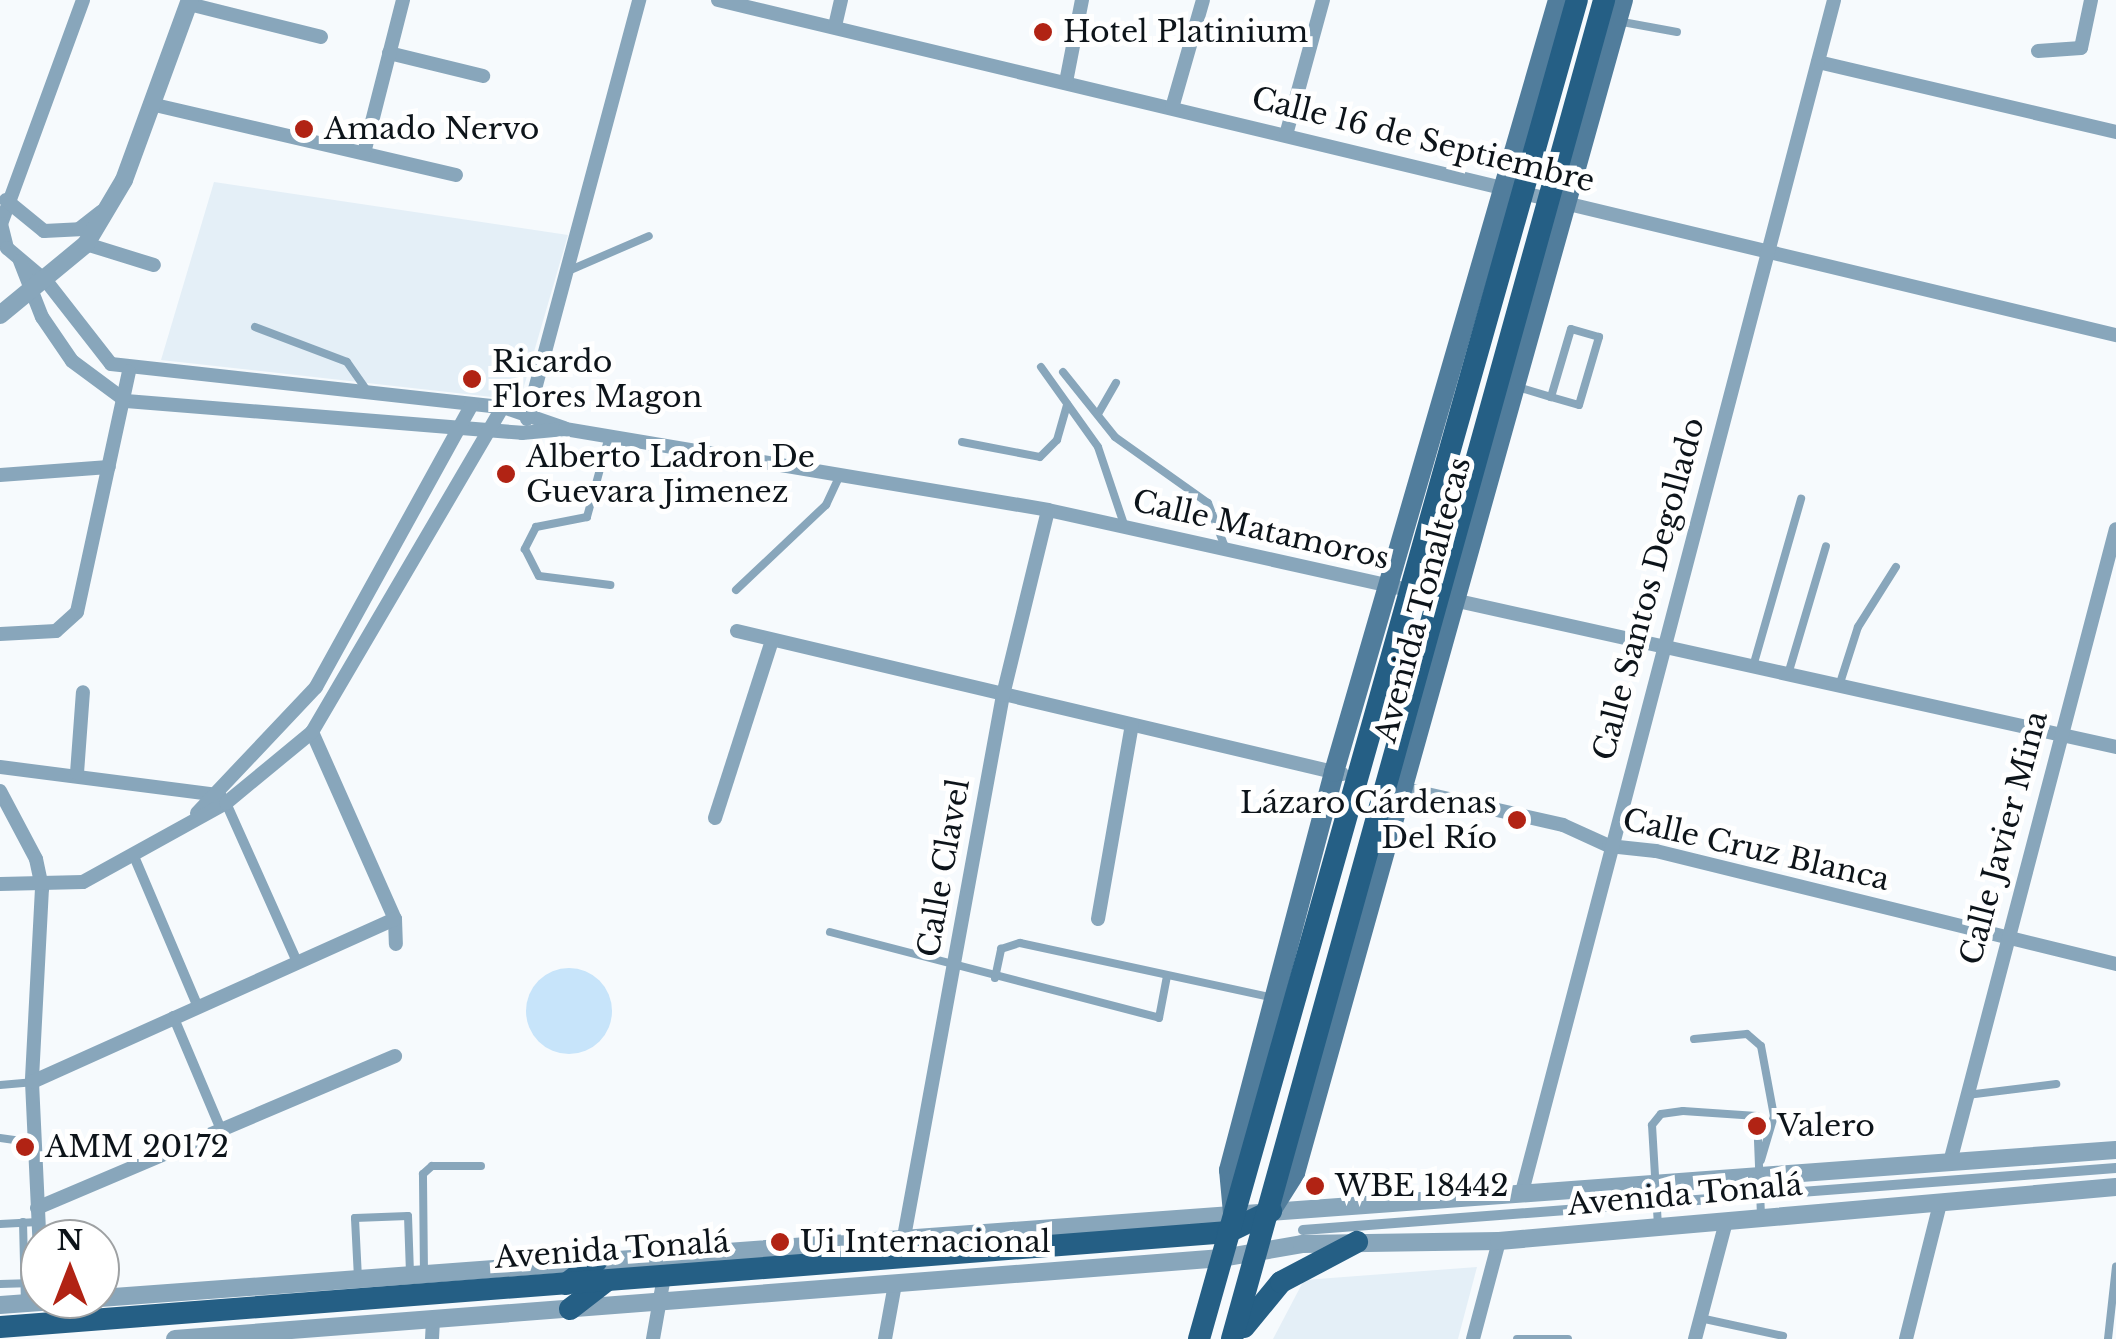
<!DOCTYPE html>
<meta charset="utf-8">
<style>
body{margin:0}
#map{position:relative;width:2116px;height:1339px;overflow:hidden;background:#f6fafd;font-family:"Libre Baskerville",serif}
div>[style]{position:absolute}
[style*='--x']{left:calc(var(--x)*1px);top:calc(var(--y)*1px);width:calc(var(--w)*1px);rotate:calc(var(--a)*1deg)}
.built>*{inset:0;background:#e4eff7}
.green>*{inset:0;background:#c7e4fa}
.round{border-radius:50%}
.service>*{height:8px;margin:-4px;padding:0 4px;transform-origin:4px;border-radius:4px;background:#88a6bb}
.pedestrian>*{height:10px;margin:-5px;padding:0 5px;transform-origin:5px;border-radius:5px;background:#88a6bb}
.minor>*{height:14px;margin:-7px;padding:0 7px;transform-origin:7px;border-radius:7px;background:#88a6bb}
.tertiary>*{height:18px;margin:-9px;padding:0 9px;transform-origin:9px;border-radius:9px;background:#88a6bb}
.secondary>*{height:20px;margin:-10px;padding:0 10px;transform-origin:10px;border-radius:10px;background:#517d9c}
.primary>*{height:22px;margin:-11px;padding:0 11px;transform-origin:11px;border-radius:11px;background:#255f85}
.dots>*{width:28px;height:28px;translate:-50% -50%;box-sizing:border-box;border:5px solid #fff;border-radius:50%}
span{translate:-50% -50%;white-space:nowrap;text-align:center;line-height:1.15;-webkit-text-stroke:10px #fff;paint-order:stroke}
.poi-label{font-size:30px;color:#0d141a}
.left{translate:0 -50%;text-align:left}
.right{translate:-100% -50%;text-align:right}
.street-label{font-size:30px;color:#0d141a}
.north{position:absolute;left:20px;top:1219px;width:100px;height:100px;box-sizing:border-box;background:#fff;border:2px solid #9ea1a3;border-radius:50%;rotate:0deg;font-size:28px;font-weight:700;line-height:40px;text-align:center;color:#0d141a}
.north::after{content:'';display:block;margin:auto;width:35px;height:45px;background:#b12314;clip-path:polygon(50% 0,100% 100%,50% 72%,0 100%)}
</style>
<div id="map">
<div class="built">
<div style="clip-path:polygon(214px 182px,568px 235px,520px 400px,161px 360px)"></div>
<div style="clip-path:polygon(1477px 1267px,1458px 1339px,1273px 1339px,1304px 1280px)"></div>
</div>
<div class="green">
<div class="round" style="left:526px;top:968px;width:86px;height:86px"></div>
</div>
<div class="service">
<div style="--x:1617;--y:21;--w:61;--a:10.4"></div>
<div style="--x:568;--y:271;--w:88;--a:-23.4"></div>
<div style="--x:255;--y:327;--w:98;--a:20.8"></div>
<div style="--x:347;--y:362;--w:35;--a:55"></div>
<div style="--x:1041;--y:367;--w:98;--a:54.5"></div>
<div style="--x:1098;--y:447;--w:84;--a:71.4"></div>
<div style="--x:1063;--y:372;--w:83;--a:51.3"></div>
<div style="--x:1115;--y:437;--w:114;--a:35.4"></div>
<div style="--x:1208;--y:503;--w:47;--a:68.9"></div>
<div style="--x:1518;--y:387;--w:34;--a:17"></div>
<div style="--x:1551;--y:397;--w:29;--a:16"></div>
<div style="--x:1579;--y:405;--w:71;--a:-73.6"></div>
<div style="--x:1599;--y:337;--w:29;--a:-164"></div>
<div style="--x:1571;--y:329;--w:71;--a:106.4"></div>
<div style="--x:1098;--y:414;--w:36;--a:-60"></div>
<div style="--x:609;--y:436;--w:84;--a:105.2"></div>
<div style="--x:587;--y:517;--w:52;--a:168.9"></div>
<div style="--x:536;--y:527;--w:25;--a:117"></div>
<div style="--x:525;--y:549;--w:30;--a:63"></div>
<div style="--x:539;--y:576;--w:72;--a:7.2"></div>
<div style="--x:962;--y:442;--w:79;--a:10.9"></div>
<div style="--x:1040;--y:457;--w:24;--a:-45"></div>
<div style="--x:1057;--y:440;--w:37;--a:-74"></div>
<div style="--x:736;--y:590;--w:124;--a:-43.4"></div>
<div style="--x:826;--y:505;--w:33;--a:-65"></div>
<div style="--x:1754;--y:663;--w:171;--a:-74"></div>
<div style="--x:1789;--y:671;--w:130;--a:-73.5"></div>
<div style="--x:1840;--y:683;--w:59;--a:-72.2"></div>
<div style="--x:1858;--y:627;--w:71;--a:-57.7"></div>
<div style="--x:830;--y:932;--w:340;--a:14.6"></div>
<div style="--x:1159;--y:1018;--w:43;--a:-79.2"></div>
<div style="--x:995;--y:978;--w:30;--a:-78"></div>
<div style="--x:1001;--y:949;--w:20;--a:-18"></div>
<div style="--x:1020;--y:943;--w:260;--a:12.2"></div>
<div style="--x:1694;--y:1039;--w:53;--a:-5.4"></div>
<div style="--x:1747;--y:1034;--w:18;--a:41"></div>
<div style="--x:1761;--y:1046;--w:71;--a:79.5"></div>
<div style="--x:1774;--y:1116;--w:46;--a:106.5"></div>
<div style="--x:0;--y:1085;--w:32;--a:-5"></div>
<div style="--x:1967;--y:1095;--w:90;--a:-7"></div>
<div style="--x:0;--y:1138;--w:34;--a:8"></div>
<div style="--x:23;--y:1222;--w:81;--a:88.6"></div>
<div style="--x:0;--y:1224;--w:38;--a:-3"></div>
<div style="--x:1658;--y:1226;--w:101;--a:-93.4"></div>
<div style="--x:1652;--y:1125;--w:14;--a:-51"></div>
<div style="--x:1661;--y:1114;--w:22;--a:-8"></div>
<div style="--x:1683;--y:1111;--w:74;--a:3.9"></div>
<div style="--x:1757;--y:1116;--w:101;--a:87.7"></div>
<div style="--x:424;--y:1274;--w:100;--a:-90.6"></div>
<div style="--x:423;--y:1174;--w:12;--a:-42"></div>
<div style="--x:432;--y:1166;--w:49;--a:0"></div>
<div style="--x:358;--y:1278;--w:60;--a:-92.9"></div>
<div style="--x:355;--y:1218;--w:53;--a:-2.2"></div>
<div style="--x:408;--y:1216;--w:57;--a:88"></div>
<div style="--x:0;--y:1284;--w:25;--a:-2"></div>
<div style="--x:1700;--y:1318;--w:85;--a:12.2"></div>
<div style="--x:1517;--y:1339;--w:51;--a:0"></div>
<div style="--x:2108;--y:1339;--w:73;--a:-83.7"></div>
</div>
<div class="pedestrian">
<div style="--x:226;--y:803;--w:176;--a:65.9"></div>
<div style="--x:133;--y:854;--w:166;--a:67"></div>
<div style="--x:173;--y:1016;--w:126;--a:67.1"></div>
<div style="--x:1303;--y:1230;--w:815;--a:-4.36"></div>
</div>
<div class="minor">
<div style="--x:83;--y:0;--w:239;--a:110.1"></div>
<div style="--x:1;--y:224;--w:25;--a:76"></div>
<div style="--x:7;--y:248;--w:52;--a:40.4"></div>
<div style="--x:47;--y:282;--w:104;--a:52"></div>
<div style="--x:111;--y:364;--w:394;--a:6.3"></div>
<div style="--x:503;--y:407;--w:65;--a:19"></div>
<div style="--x:718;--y:0;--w:1438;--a:13.48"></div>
<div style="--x:189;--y:4;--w:136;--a:14"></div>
<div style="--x:835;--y:26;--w:27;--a:-77"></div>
<div style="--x:2038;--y:51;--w:43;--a:-4"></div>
<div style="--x:2081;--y:48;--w:49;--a:-78.2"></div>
<div style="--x:389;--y:53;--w:97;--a:13.7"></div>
<div style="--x:1818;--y:62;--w:306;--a:13.2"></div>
<div style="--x:1066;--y:82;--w:84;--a:-79"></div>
<div style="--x:155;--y:105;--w:309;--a:13.1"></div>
<div style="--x:1172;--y:108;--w:112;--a:-74"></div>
<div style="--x:1286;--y:135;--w:140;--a:-74.7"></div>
<div style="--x:364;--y:153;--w:158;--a:-75.7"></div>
<div style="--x:6;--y:200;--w:49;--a:39.2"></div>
<div style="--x:44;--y:231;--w:35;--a:-3"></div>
<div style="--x:79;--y:229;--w:28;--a:-38"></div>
<div style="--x:86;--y:244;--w:71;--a:17.2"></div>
<div style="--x:20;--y:261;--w:60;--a:68.6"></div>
<div style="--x:42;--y:317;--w:53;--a:55.7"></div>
<div style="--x:72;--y:361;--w:67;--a:36.5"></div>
<div style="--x:126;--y:401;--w:397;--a:4.6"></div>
<div style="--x:522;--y:433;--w:43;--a:-5.3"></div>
<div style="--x:565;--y:429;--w:490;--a:9.5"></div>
<div style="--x:1048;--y:510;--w:1094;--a:12.51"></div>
<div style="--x:527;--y:419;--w:434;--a:-75"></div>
<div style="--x:0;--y:475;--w:109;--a:-4.2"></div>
<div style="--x:737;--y:631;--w:622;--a:13.3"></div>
<div style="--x:0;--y:634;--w:56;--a:-3.1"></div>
<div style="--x:56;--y:631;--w:28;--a:-42"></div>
<div style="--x:77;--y:612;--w:246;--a:-77.8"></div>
<div style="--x:312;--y:732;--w:205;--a:66.1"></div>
<div style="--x:395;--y:919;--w:25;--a:88"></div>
<div style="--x:0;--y:767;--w:221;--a:7.3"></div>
<div style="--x:77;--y:773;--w:81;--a:-85.8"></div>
<div style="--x:1396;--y:787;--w:171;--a:12.8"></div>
<div style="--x:1563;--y:825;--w:51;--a:24.5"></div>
<div style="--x:1609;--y:846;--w:47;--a:6.1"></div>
<div style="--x:1656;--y:851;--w:474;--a:13.8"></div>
<div style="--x:0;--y:791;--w:77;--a:62.1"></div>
<div style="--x:36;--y:859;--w:30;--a:78"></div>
<div style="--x:42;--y:888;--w:194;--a:93"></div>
<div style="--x:32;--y:1082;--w:167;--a:87.3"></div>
<div style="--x:197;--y:813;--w:173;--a:-46.6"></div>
<div style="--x:316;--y:687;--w:323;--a:-61.1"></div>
<div style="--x:715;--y:818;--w:187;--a:-72.2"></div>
<div style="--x:0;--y:884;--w:83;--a:-1.4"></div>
<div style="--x:83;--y:882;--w:163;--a:-28.9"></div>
<div style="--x:226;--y:803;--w:112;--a:-39.5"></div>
<div style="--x:312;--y:732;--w:377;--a:-59.6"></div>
<div style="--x:1098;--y:919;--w:197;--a:-80.1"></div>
<div style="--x:32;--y:1082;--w:398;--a:-24.2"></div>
<div style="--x:1950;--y:1162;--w:654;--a:-75.31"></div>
<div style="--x:1522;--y:1192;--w:1232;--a:-75.33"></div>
<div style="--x:37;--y:1208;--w:389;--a:-23"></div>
<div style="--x:904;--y:1237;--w:551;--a:-79.65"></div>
<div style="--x:1003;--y:695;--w:190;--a:-76.3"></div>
<div style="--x:432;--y:1339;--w:20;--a:-87"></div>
<div style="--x:653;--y:1339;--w:69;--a:-80"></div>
<div style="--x:885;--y:1339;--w:56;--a:-79.7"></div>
<div style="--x:1473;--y:1339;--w:101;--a:-75.1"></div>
<div style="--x:1695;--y:1339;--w:121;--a:-75.2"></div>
<div style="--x:1906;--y:1339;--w:139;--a:-75.9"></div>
</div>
<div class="tertiary">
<div style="--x:0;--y:315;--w:112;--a:-39.5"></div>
<div style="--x:86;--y:244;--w:74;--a:-59.3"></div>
<div style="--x:124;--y:180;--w:192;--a:-69.9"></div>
<div style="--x:100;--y:1298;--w:2021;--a:-4.2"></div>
<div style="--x:0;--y:1305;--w:82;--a:-4.2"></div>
<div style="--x:175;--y:1339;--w:1050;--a:-4.42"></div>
<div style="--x:1222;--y:1258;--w:81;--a:-9.9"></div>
<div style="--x:1302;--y:1244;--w:197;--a:-0.9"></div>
<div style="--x:1499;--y:1241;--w:619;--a:-5"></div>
</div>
<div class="secondary">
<div style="--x:1271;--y:1211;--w:45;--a:-57.7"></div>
<div style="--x:1295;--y:1173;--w:1218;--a:-74.38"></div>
<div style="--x:1233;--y:1213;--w:43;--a:-95.3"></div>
<div style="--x:1229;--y:1170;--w:412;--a:-75.2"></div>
<div style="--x:1334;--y:772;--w:804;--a:-73.82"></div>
</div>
<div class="primary">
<div style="--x:566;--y:1284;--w:38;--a:-37"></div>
<div style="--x:570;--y:1309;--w:44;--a:-37.6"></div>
<div style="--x:0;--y:1327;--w:1232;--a:-4.42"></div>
<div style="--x:1228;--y:1232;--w:48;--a:-26"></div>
<div style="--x:1244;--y:1327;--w:58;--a:-50.6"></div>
<div style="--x:1281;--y:1282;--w:86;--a:-27.8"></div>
<div style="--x:1199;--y:1339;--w:1391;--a:-74.24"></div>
<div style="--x:1232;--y:1339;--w:1390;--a:-74.47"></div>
</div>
<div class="dots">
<div style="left:1043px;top:32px;background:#b12314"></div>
<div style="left:304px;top:129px;background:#b12314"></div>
<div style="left:472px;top:379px;background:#b12314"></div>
<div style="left:506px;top:474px;background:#b12314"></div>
<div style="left:1517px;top:820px;background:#b12314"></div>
<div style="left:1757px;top:1126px;background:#b12314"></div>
<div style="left:25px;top:1147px;background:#b12314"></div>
<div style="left:1315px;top:1186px;background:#b12314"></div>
<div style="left:780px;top:1242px;background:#b12314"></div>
</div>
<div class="poi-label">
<span class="left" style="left:1063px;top:32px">Hotel Platinium</span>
<span class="left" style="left:324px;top:129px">Amado Nervo</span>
<span class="left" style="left:492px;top:379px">Ricardo<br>Flores Magon</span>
<span class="left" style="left:526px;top:474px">Alberto Ladron De<br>Guevara Jimenez</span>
<span class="right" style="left:1497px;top:820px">Lázaro Cárdenas<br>Del Río</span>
<span class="left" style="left:1777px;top:1126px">Valero</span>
<span class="left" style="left:45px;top:1147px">AMM 20172</span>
<span class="left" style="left:1335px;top:1186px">WBE 18442</span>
<span class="left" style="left:800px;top:1242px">Ui Internacional</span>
</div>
<div class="street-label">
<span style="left:1423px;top:140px;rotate:14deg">Calle 16 de Septiembre</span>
<span style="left:1261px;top:530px;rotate:13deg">Calle Matamoros</span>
<span style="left:1649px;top:589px;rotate:-75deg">Calle Santos Degollado</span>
<span style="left:1423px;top:600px;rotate:-75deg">Avenida Tonaltecas</span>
<span style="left:2004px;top:838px;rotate:-75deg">Calle Javier Mina</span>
<span style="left:1756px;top:850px;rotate:13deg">Calle Cruz Blanca</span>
<span style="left:944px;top:868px;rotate:-80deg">Calle Clavel</span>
<span style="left:1685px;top:1195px;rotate:-5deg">Avenida Tonalá</span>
<span style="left:612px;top:1250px;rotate:-4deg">Avenida Tonalá</span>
</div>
<div class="north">N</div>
</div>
